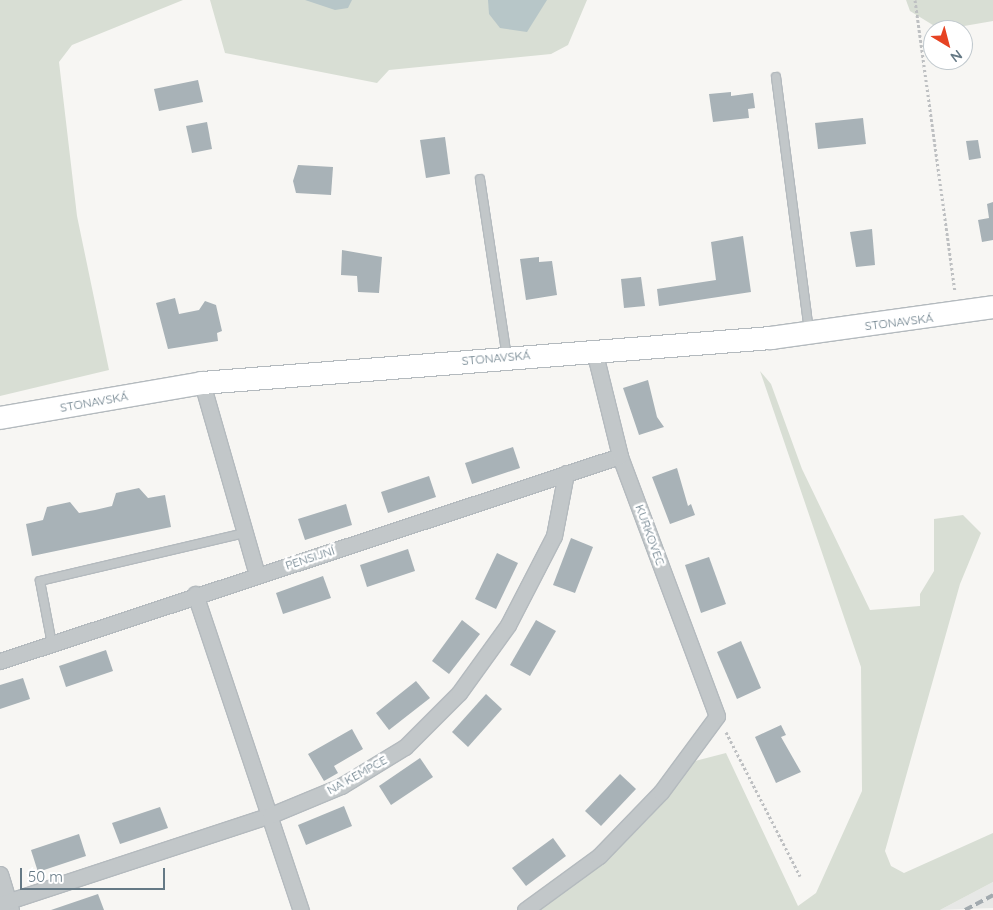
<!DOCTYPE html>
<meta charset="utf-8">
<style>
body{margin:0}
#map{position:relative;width:993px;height:910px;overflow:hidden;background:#f7f6f3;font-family:Quicksand,sans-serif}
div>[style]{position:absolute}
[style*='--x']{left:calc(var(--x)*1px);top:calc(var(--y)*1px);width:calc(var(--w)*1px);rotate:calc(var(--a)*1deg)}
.built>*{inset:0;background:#e7e8e6}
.green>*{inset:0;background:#d8ded4}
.water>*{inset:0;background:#b7c6c8}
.building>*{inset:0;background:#a8b2b7}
.path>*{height:3px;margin-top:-1.5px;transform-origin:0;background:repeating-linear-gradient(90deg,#bec0c2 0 2.5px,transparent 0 5px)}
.roads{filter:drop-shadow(1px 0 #b4babe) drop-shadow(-1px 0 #b4babe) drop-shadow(0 1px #b4babe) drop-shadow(0 -1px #b4babe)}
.lane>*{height:8px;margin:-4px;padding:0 4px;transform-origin:4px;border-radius:4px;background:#c2c7c9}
.street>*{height:15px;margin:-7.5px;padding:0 7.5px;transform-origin:7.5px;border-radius:7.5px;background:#c2c7c9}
.secondary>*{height:22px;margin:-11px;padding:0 11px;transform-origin:11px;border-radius:11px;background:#fff}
.rail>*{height:4px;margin-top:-2px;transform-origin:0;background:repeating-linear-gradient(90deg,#a2aaaf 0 8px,transparent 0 12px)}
span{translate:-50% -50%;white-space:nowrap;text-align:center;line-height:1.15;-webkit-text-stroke:5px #fff;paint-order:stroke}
.street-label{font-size:12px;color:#657985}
.north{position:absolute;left:923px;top:20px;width:50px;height:50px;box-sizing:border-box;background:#fff;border:1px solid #c1c9ce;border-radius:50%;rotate:143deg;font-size:14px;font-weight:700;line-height:20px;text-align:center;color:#657985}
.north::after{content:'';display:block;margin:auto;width:18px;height:22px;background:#e64323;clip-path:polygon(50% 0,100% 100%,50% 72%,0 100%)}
.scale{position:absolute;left:20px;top:868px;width:145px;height:22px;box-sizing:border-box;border:2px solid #657985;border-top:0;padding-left:6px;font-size:15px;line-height:18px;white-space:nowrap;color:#657985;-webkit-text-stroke:4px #fff;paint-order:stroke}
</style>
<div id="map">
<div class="built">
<div style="clip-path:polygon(993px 882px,993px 908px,940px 910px)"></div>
</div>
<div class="green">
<div style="clip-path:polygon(0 0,183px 0,72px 45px,59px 62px,77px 216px,109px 370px,0 396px)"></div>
<div style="clip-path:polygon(210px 0,587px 0,568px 45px,551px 54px,389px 70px,377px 83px,225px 53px)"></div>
<div style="clip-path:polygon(906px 0,993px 0,993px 21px,941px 30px,910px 11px)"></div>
<div style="clip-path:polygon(760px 371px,771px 384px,802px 469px,870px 610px,920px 606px,920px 594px,934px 571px,934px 519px,963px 515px,981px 533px,960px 584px,885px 851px,891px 866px,904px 873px,993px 833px,993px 882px,940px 910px,535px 910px,605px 862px,649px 818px,695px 761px,726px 753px,798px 906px,816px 893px,862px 791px,861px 667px)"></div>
</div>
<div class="water">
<div style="clip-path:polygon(305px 0,352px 0,348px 8px,335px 10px)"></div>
<div style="clip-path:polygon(547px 0,527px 32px,500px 28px,489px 14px,488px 0)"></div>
</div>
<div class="building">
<div style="clip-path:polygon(198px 80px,203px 102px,159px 111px,154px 89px)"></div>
<div style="clip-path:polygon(731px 92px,731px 96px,753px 93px,755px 108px,748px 109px,749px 118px,713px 122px,709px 94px)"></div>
<div style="clip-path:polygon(863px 118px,866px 144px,818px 149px,815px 123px)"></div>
<div style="clip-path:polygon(207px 122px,212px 149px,192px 153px,186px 126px)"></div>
<div style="clip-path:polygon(445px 137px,450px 174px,426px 178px,420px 140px)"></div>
<div style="clip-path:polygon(978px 140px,981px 158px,969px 160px,966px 141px)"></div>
<div style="clip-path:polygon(298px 165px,333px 167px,331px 195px,296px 193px,293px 181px)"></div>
<div style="clip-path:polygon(993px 202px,993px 240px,982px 242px,978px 220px,989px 218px,987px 204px)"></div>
<div style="clip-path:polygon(872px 229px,875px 265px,856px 267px,850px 232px)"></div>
<div style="clip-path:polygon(743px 236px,751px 292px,659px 306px,657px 289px,716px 280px,711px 242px)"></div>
<div style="clip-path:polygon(342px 250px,382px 257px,379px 293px,358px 292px,357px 276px,341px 275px)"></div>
<div style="clip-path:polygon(539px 257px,539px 262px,552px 261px,557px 295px,526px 300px,520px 259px)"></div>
<div style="clip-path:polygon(641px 277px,645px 306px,624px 308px,621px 279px)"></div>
<div style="clip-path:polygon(175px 298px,179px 314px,199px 310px,205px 301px,216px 305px,222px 331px,217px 333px,218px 341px,168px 349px,156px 303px)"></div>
<div style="clip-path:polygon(648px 380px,657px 417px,664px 427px,639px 435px,623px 388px)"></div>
<div style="clip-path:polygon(513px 447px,520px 468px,472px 484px,465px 463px)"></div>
<div style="clip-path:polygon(677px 468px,688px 506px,691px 504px,695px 515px,670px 524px,652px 477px)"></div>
<div style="clip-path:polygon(429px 476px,436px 497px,388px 513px,381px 492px)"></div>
<div style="clip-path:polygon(139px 488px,148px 498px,165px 495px,171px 527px,32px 556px,26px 524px,43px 520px,47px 507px,70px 502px,79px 513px,95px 510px,112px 506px,116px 493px)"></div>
<div style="clip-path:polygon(346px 504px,352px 525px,305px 540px,298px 519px)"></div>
<div style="clip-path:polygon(571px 538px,593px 547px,575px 593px,553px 585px)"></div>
<div style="clip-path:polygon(408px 549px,415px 571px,367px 587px,360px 565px)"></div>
<div style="clip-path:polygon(497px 553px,518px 563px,496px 609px,475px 599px)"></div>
<div style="clip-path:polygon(709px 557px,726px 604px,701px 613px,685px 565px)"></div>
<div style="clip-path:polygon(323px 576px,331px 598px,283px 614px,276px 593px)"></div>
<div style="clip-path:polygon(462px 620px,480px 634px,449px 674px,432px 661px)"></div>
<div style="clip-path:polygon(536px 620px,556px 631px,530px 676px,510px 665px)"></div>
<div style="clip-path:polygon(741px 641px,761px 688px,737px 699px,717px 652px)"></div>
<div style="clip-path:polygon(106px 650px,113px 671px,66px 687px,59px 666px)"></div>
<div style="clip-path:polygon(23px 678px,30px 699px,0 709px,0 685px)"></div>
<div style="clip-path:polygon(416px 681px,430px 698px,389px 730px,376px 713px)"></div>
<div style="clip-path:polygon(486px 694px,502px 709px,468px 747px,452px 732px)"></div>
<div style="clip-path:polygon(781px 725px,786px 735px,781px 737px,801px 772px,776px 783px,755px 737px)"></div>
<div style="clip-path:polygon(352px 729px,363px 749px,334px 766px,338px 773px,324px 781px,308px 754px)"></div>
<div style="clip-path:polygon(420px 758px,433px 777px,391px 805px,379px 786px)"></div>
<div style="clip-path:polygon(620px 774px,636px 789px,601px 826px,585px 811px)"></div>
<div style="clip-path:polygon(344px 806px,352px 826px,306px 845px,298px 825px)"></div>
<div style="clip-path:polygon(160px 807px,168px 828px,120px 844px,112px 823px)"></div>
<div style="clip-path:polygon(79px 834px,86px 856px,38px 872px,31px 850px)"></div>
<div style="clip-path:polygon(553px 838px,566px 856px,526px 886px,512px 868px)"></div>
<div style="clip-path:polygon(98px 894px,104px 910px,51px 910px)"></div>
</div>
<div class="path">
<div style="--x:915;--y:0;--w:295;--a:82.2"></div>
<div style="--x:726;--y:732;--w:162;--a:62.8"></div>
</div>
<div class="roads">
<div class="lane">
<div style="--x:776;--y:77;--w:257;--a:82.6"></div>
<div style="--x:480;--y:179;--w:180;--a:81.4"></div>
<div style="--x:52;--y:644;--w:64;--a:-100.8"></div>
<div style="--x:40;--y:581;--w:211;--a:-13.2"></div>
</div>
<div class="street">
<div style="--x:202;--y:383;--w:200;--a:74"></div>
<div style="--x:195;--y:594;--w:333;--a:71.5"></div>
<div style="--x:0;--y:661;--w:653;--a:-18.3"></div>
<div style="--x:0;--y:874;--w:38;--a:73"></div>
<div style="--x:0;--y:904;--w:285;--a:-18.2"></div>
<div style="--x:271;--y:815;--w:76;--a:-22.5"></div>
<div style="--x:341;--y:786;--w:75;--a:-31.4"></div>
<div style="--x:405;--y:747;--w:76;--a:-45"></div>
<div style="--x:459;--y:693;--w:84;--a:-54.2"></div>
<div style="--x:508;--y:625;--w:100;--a:-62.7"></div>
<div style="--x:554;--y:536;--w:64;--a:-79.2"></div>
<div style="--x:525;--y:910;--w:92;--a:-36.1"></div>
<div style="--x:599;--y:856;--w:89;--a:-45.9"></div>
<div style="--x:661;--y:792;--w:94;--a:-53.6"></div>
<div style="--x:717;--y:716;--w:278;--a:-110.5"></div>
<div style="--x:620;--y:456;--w:109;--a:-103.8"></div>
</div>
<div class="secondary">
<div style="--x:0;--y:418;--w:205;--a:-9.8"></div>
<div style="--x:202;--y:383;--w:571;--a:-4.52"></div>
<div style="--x:771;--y:338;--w:224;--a:-7.9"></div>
</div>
</div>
<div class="rail">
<div style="--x:965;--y:910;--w:32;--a:-28"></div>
</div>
<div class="street-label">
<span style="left:899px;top:322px;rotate:-7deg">STONAVSKÁ</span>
<span style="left:496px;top:358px;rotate:-5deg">STONAVSKÁ</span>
<span style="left:94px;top:402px;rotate:-10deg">STONAVSKÁ</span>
<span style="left:650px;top:535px;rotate:70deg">KURKOVEC</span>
<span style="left:310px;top:558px;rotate:-18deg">PENSIJNÍ</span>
<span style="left:357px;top:775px;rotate:-29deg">NA KEMPCE</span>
</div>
<div class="north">N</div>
<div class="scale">50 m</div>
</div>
